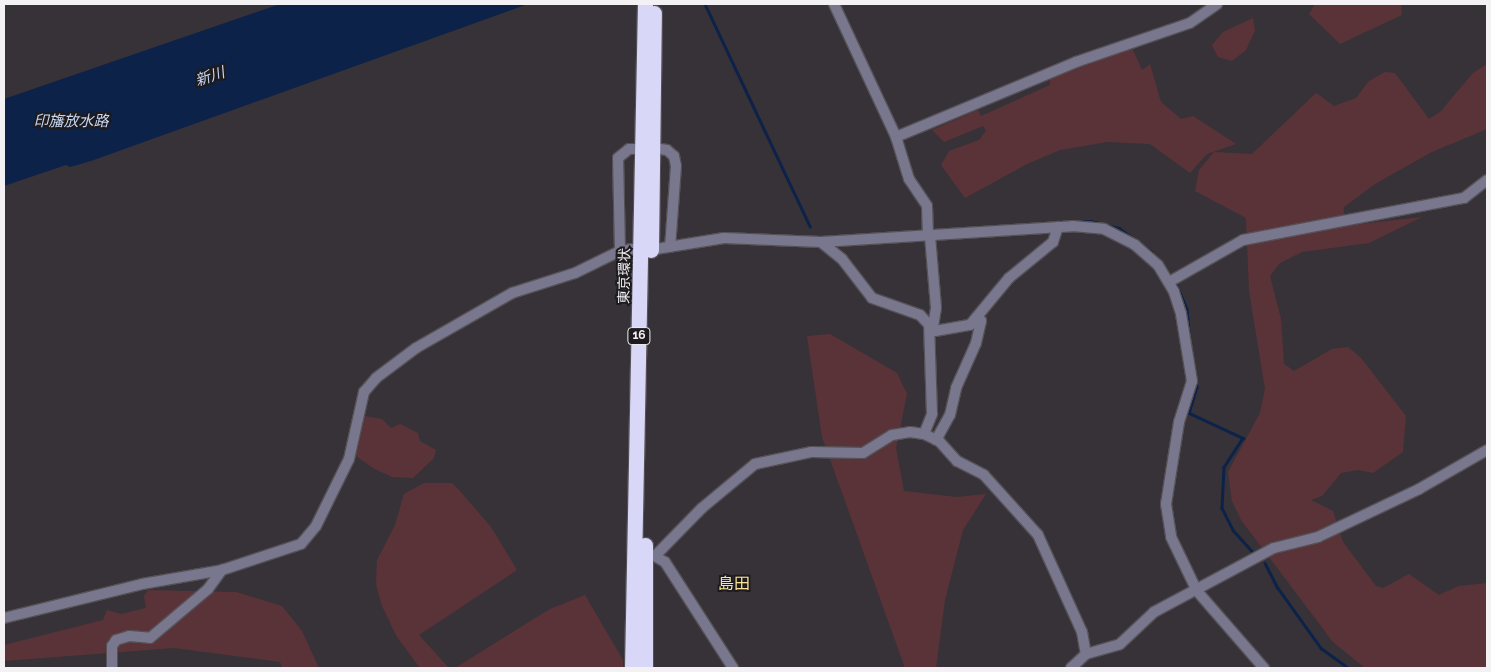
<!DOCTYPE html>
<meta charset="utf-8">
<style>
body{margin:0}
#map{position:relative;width:1491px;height:672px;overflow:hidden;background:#373238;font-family:Raleway,"Noto Sans JP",sans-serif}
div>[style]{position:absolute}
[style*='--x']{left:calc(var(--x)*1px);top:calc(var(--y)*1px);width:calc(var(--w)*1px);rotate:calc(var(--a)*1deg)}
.green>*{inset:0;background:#5a3338}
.water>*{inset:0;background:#0d2249}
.stream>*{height:2.5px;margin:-1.25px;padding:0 1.25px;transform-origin:1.25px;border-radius:1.25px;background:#0d2249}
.roads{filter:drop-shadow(1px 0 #555156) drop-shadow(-1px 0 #555156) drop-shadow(0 1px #555156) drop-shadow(0 -1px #555156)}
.minor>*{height:10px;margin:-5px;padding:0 5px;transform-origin:5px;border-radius:5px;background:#79778e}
.highway>*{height:15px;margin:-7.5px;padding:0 7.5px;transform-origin:7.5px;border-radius:7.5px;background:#d9d7f8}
span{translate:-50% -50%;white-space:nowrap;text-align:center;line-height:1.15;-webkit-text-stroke:4px #1d1b1e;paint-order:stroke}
.shield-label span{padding:1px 4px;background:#1d1b1e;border:1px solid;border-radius:4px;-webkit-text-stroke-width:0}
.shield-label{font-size:12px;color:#f4f1f5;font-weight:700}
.street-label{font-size:14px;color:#f4f1f5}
.water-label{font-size:15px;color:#c7d7f3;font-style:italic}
.quarter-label{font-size:16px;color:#fae496}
.frame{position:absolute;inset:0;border:5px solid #f4f1f5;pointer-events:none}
</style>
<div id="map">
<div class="green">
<div style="clip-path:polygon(1315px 4px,1401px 4px,1402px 15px,1340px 44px,1309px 14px)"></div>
<div style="clip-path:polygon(1253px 18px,1255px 31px,1246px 50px,1232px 61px,1218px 57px,1212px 45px,1223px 32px)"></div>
<div style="clip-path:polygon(1132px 48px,1142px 70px,1150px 64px,1161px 102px,1181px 119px,1193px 116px,1236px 144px,1207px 154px,1190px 173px,1150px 144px,1108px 142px,1060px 150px,1027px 164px,965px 198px,941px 165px,949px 151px,979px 140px,986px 131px,983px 126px,944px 142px,932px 130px,978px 110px,981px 116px,1050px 85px,1050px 77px)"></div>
<div style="clip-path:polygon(1487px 64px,1487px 129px,1432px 152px,1375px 184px,1344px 207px,1343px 226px,1422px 217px,1369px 243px,1302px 252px,1280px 263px,1270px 276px,1281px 319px,1284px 364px,1294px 371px,1332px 349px,1348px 347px,1361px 358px,1406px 416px,1403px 452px,1373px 473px,1358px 470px,1341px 473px,1322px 496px,1311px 500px,1333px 511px,1343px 542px,1376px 586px,1383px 588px,1409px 574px,1439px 595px,1459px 586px,1487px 583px,1487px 668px,1365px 668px,1333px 642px,1241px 520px,1232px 501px,1228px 472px,1260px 413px,1265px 389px,1249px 291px,1246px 218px,1195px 191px,1199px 170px,1214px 152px,1252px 154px,1316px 93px,1334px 106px,1356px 98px,1369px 81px,1385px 72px,1395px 73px,1429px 119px,1440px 112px,1473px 73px)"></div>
<div style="clip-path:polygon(830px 334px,897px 373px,907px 394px,896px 448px,904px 491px,957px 497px,986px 494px,963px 530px,945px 600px,936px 668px,905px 668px,822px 437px,807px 336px)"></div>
<div style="clip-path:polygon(365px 416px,382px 419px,391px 428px,400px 424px,418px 433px,420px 441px,436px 450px,434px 458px,413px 478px,392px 477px,373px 468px,356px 456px)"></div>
<div style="clip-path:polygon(424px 483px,452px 483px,459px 490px,491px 527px,517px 570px,419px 635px,449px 668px,420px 668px,397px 637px,382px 606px,376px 584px,377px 560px,395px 525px,404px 494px)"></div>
<div style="clip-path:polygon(148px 590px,236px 592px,282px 606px,302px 631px,319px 668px,282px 668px,280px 662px,174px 648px,4px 661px,4px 645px,103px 620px,107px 610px,121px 614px,146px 608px,144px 596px)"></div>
<div style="clip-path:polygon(585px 595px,623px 660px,623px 668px,455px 668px,550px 609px)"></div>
</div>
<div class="water">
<div style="clip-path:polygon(280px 4px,528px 4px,91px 161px,70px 167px,66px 165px,4px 186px,4px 99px)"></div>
</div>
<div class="stream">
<div style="--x:705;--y:4;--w:246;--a:64.7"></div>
<div style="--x:1012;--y:225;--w:79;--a:-2.9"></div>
<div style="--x:1091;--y:221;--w:29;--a:14"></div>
<div style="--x:1119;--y:228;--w:41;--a:36"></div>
<div style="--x:1176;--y:283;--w:28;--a:67"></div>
<div style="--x:1187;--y:309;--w:24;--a:85"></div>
<div style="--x:1196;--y:380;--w:7;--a:82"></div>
<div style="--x:1197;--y:387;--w:27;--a:107"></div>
<div style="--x:1189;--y:413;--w:60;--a:24.8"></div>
<div style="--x:1243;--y:438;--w:35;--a:123"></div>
<div style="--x:1224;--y:467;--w:41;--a:92.8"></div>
<div style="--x:1222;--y:508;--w:25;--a:63"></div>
<div style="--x:1233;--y:530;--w:31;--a:48"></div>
<div style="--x:1265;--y:563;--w:28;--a:63"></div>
<div style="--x:1278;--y:588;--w:74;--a:54.4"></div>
<div style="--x:1321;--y:648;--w:34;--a:36"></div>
</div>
<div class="roads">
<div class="minor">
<div style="--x:834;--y:4;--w:147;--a:65"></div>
<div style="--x:896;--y:137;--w:44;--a:72.8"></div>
<div style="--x:909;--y:179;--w:32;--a:56"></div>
<div style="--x:927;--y:206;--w:30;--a:88"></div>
<div style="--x:896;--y:137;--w:195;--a:-22.6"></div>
<div style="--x:1076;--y:62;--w:120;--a:-18.9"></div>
<div style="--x:1190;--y:23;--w:33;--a:-35"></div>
<div style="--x:654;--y:148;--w:13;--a:9"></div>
<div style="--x:667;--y:150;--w:9;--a:41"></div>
<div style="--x:674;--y:156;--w:10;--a:79"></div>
<div style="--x:676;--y:166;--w:81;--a:94.2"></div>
<div style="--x:930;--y:236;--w:72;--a:85.2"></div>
<div style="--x:936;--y:308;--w:19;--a:99"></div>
<div style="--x:821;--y:242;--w:27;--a:39"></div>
<div style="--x:842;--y:259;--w:49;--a:52.4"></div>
<div style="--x:872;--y:298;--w:51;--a:19.5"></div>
<div style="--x:920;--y:315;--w:22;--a:47"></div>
<div style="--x:935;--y:331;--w:36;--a:-10"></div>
<div style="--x:970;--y:325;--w:61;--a:-50.3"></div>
<div style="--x:1009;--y:278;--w:57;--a:-39.3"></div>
<div style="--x:1053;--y:242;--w:16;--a:-72"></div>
<div style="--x:656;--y:249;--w:69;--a:-9.2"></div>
<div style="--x:724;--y:238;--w:97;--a:2.4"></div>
<div style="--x:821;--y:242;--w:252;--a:-3.6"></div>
<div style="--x:1072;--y:226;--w:32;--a:5"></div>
<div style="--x:1104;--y:229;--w:35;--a:27"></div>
<div style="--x:1135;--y:245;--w:30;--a:41"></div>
<div style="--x:1158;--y:265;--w:31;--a:59"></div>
<div style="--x:1174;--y:292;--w:23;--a:72"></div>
<div style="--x:1181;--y:314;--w:68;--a:80.7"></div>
<div style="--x:1192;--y:381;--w:43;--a:107.6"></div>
<div style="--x:1179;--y:422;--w:83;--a:99"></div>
<div style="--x:1166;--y:504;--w:33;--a:81"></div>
<div style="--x:1171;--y:537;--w:60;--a:64.3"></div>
<div style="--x:1197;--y:591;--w:102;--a:49"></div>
<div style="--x:620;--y:251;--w:93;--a:-91.2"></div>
<div style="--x:618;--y:158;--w:14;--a:-39"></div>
<div style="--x:629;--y:149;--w:11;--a:0"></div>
<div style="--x:1169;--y:282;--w:85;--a:-29.6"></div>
<div style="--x:1243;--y:240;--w:225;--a:-10.8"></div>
<div style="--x:1464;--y:198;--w:29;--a:-38"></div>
<div style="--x:924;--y:434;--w:22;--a:-68"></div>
<div style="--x:932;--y:414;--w:91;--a:-91.9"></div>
<div style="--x:936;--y:440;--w:29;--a:-61"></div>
<div style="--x:950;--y:415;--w:28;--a:-77"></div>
<div style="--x:956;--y:388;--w:49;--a:-66"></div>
<div style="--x:976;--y:343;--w:23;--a:-77"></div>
<div style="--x:981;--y:321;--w:5;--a:-143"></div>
<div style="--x:651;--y:554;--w:16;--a:30"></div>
<div style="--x:665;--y:562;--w:126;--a:57.3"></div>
<div style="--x:656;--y:555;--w:66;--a:-45.6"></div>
<div style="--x:702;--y:508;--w:69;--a:-39.7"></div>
<div style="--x:755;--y:464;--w:57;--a:-12.1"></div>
<div style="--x:811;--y:452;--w:52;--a:1.1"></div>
<div style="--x:863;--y:453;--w:34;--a:-32"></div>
<div style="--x:892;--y:435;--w:18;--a:-9"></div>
<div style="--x:910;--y:432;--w:14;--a:8"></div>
<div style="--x:924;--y:434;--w:17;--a:25"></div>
<div style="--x:939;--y:441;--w:27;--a:48"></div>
<div style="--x:957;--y:461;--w:30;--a:27"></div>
<div style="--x:984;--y:475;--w:81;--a:48"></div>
<div style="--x:1038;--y:535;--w:107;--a:65.6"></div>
<div style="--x:1082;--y:632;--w:22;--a:80"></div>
<div style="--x:4;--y:618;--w:142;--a:-13.8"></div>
<div style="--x:142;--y:584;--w:81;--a:-9.9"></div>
<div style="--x:222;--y:570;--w:83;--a:-18.2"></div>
<div style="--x:301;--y:544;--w:23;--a:-50"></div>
<div style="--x:316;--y:526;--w:75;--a:-63.8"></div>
<div style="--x:349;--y:459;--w:69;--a:-77.4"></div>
<div style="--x:364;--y:392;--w:18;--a:-49"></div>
<div style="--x:376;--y:378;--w:50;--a:-36.9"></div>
<div style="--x:416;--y:348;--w:111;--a:-29.8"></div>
<div style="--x:512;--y:293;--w:66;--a:-17.6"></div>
<div style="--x:575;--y:273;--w:50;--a:-26.1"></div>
<div style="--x:620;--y:251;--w:13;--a:-9"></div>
<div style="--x:112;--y:668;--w:22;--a:-90"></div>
<div style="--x:112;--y:646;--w:7;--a:-56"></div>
<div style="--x:116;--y:640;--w:14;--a:-17"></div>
<div style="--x:129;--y:636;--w:21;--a:5"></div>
<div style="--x:150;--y:638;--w:76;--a:-40.2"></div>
<div style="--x:208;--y:589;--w:24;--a:-54"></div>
<div style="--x:1071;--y:668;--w:21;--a:-43"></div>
<div style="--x:1086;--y:654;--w:35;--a:-16"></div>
<div style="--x:1120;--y:644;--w:47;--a:-43.3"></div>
<div style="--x:1154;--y:612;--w:136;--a:-28.1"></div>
<div style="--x:1274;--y:548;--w:45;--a:-14"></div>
<div style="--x:1318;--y:537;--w:112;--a:-25.4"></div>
<div style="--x:1419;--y:489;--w:78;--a:-29.8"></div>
</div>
<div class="highway">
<div style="--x:651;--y:250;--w:237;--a:-89.3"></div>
<div style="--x:632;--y:668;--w:664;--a:-88.88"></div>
<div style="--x:645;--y:668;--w:123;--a:-90"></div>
</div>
</div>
<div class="shield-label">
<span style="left:639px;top:336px">16</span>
</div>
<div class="street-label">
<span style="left:624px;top:276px;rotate:-89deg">東京環状</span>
</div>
<div class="water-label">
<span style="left:210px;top:77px;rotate:-19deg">新川</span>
<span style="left:71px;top:122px">印旛放水路</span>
</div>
<div class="quarter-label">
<span style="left:734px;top:584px">島田</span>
</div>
<div class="frame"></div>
</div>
